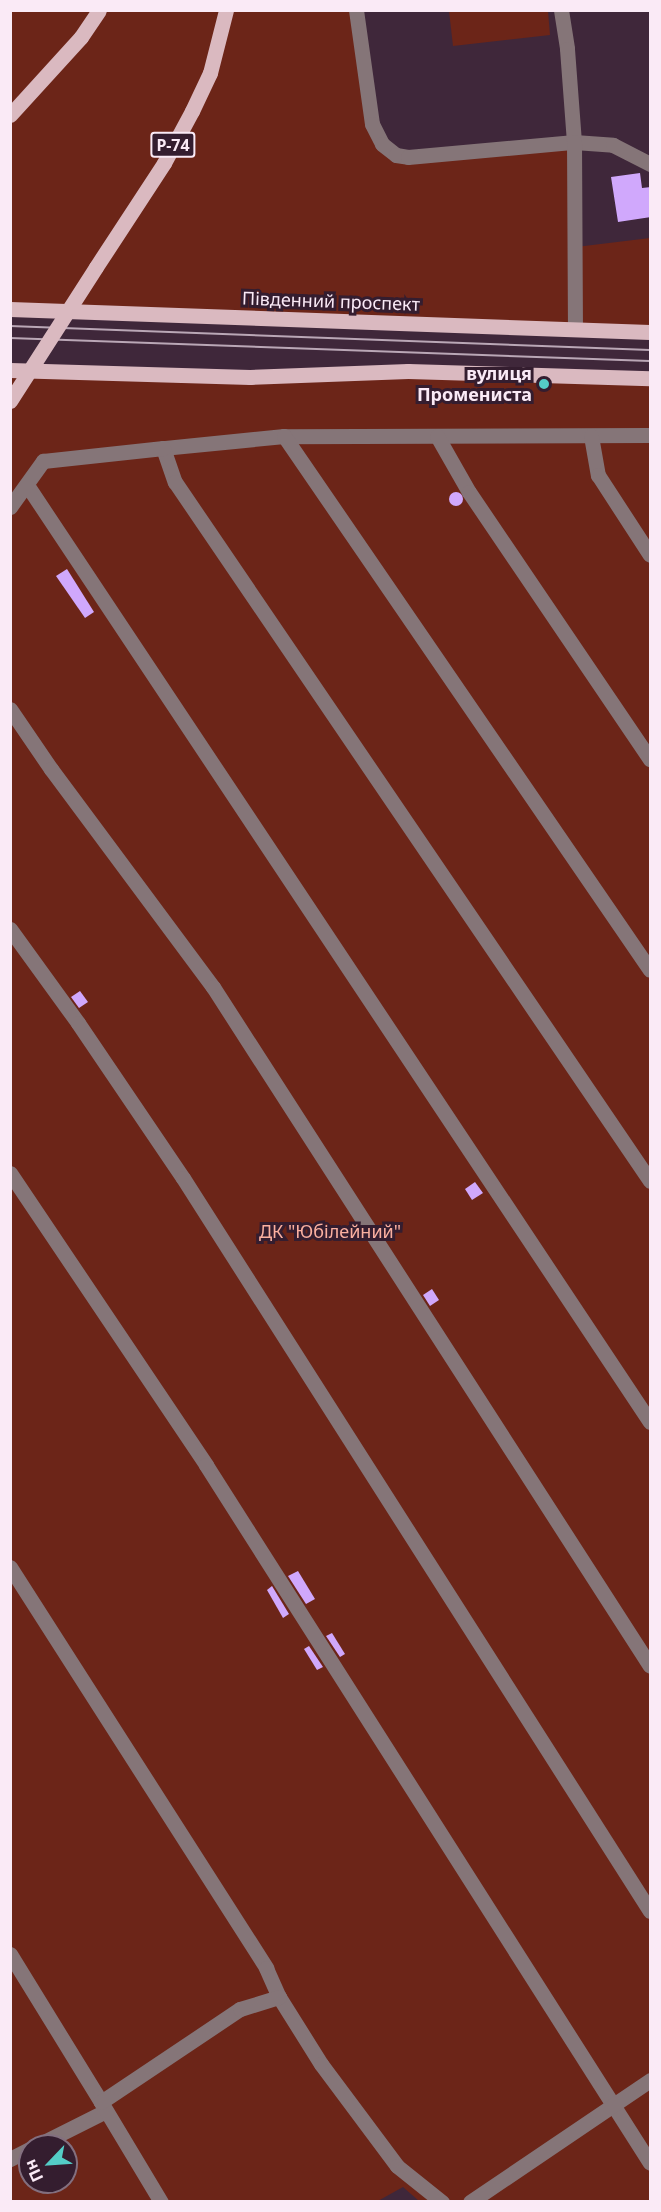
<!DOCTYPE html>
<meta charset="utf-8">
<style>
body{margin:0}
#map{position:relative;width:661px;height:2212px;overflow:hidden;background:#3f273a;font-family:"Noto Sans",sans-serif}
div>[style]{position:absolute}
[style*='--x']{left:calc(var(--x)*1px);top:calc(var(--y)*1px);width:calc(var(--w)*1px);rotate:calc(var(--a)*1deg)}
.green>*{inset:0;background:#6c2518}
.building>*{inset:0;background:#d0a8fc}
.round{border-radius:50%}
.minor>*{height:15px;margin:-7.5px;padding:0 7.5px;transform-origin:7.5px;border-radius:7.5px;background:#857578}
.major>*{height:15px;margin:-7.5px;padding:0 7.5px;transform-origin:7.5px;border-radius:7.5px;background:#dab9c0}
.tram>*{height:1.5px;margin:-0.75px;padding:0 0.75px;transform-origin:0.75px;border-radius:0.75px;background:#baa7b6}
.major-bridge>*{height:15px;margin:-7.5px;padding:0 7.5px;transform-origin:7.5px;border-radius:7.5px;background:#dab9c0}
.dots>*{width:16px;height:16px;translate:-50% -50%;box-sizing:border-box;border:3px solid #341d2f;border-radius:50%}
span{translate:-50% -50%;white-space:nowrap;text-align:center;line-height:1.15;-webkit-text-stroke:6px #341d2f;paint-order:stroke}
.shield-label span{padding:2px 4px;background:#341d2f;border:2px solid;border-radius:4px;-webkit-text-stroke-width:0}
.shield-label{font-size:16px;color:#faeaf6;font-weight:700}
.street-label{font-size:18px;color:#faeaf6}
.poi-label{font-size:18px;color:#faeaf6;font-weight:700}
.right{translate:-100% -50%;text-align:right}
.park-label{font-size:18px;color:#fbb0a0}
.frame{position:absolute;inset:0;border:12px solid #faeaf6;pointer-events:none}
.north{position:absolute;left:18px;top:2134px;width:60px;height:60px;box-sizing:border-box;background:#341d2f;border:2px solid #836f7f;border-radius:50%;rotate:245deg;font-size:16px;font-weight:700;line-height:24px;text-align:center;color:#faeaf6}
.north::after{content:'';display:block;margin:auto;width:21px;height:27px;background:#54cdc7;clip-path:polygon(50% 0,100% 100%,50% 72%,0 100%)}
</style>
<div id="map">
<div class="green">
<div style="clip-path:polygon(10px 11px,356px 11px,372px 124px,396px 155px,574px 142px,576px 247px,650px 238px,650px 333px,11px 308px)"></div>
<div style="clip-path:polygon(449px 11px,548px 11px,550px 35px,453px 46px)"></div>
<div style="clip-path:polygon(evenodd,11px 370px,650px 378px,650px 2201px,419px 2201px,403px 2187px,376px 2202px,11px 2202px,11px 370px,30px 2146px,66px 2146px,66px 2182px,30px 2182px,30px 2146px)"></div>
</div>
<div class="building">
<div style="clip-path:polygon(640px 173px,642px 188px,651px 187px,651px 217px,618px 222px,611px 177px)"></div>
<div class="round" style="left:449px;top:492px;width:14px;height:14px"></div>
<div style="clip-path:polygon(67px 569px,94px 612px,85px 618px,56px 576px)"></div>
<div style="clip-path:polygon(80px 991px,88px 1002px,79px 1008px,71px 997px)"></div>
<div style="clip-path:polygon(475px 1182px,483px 1193px,472px 1200px,465px 1189px)"></div>
<div style="clip-path:polygon(432px 1289px,439px 1300px,430px 1306px,423px 1295px)"></div>
<div style="clip-path:polygon(298px 1571px,315px 1599px,306px 1604px,288px 1576px)"></div>
<div style="clip-path:polygon(272px 1586px,289px 1614px,283px 1618px,267px 1590px)"></div>
<div style="clip-path:polygon(332px 1633px,345px 1654px,340px 1657px,326px 1636px)"></div>
<div style="clip-path:polygon(309px 1646px,323px 1667px,317px 1670px,304px 1649px)"></div>
</div>
<div class="minor">
<div style="--x:356;--y:10;--w:115;--a:82"></div>
<div style="--x:372;--y:124;--w:22;--a:63"></div>
<div style="--x:382;--y:144;--w:18;--a:38"></div>
<div style="--x:396;--y:155;--w:12;--a:9"></div>
<div style="--x:408;--y:157;--w:167;--a:-5.2"></div>
<div style="--x:574;--y:142;--w:39;--a:4"></div>
<div style="--x:613;--y:145;--w:42;--a:27.2"></div>
<div style="--x:561;--y:10;--w:39;--a:81"></div>
<div style="--x:567;--y:49;--w:93;--a:85.7"></div>
<div style="--x:574;--y:142;--w:187;--a:89.7"></div>
<div style="--x:650;--y:435;--w:366;--a:179.8"></div>
<div style="--x:284;--y:436;--w:122;--a:174.3"></div>
<div style="--x:163;--y:448;--w:36;--a:71"></div>
<div style="--x:175;--y:482;--w:845;--a:55.8"></div>
<div style="--x:284;--y:436;--w:647;--a:55.57"></div>
<div style="--x:437;--y:436;--w:64;--a:60.3"></div>
<div style="--x:469;--y:492;--w:323;--a:55.9"></div>
<div style="--x:591;--y:436;--w:40;--a:80"></div>
<div style="--x:598;--y:475;--w:95;--a:57"></div>
<div style="--x:27;--y:485;--w:1125;--a:56.38"></div>
<div style="--x:10;--y:507;--w:57;--a:-54.3"></div>
<div style="--x:43;--y:461;--w:121;--a:-6.2"></div>
<div style="--x:10;--y:709;--w:73;--a:55.7"></div>
<div style="--x:51;--y:769;--w:272;--a:53.4"></div>
<div style="--x:213;--y:987;--w:807;--a:57.23"></div>
<div style="--x:10;--y:929;--w:116;--a:54.1"></div>
<div style="--x:78;--y:1023;--w:187;--a:55.9"></div>
<div style="--x:183;--y:1178;--w:869;--a:57.5"></div>
<div style="--x:10;--y:1173;--w:352;--a:56.1"></div>
<div style="--x:206;--y:1465;--w:827;--a:57.54"></div>
<div style="--x:10;--y:1567;--w:476;--a:57.4"></div>
<div style="--x:266;--y:1968;--w:32;--a:66"></div>
<div style="--x:279;--y:1997;--w:79;--a:57.9"></div>
<div style="--x:321;--y:2064;--w:127;--a:53.3"></div>
<div style="--x:397;--y:2166;--w:58;--a:38.7"></div>
<div style="--x:10;--y:1954;--w:174;--a:58.4"></div>
<div style="--x:36;--y:2146;--w:78;--a:-26.6"></div>
<div style="--x:10;--y:2159;--w:22;--a:-27"></div>
<div style="--x:161;--y:2202;--w:117;--a:-121"></div>
<div style="--x:101;--y:2102;--w:167;--a:-33.8"></div>
<div style="--x:240;--y:2009;--w:41;--a:-17.1"></div>
<div style="--x:470;--y:2202;--w:217;--a:-34.1"></div>
</div>
<div class="major">
<div style="--x:10;--y:115;--w:105;--a:-47.7"></div>
<div style="--x:81;--y:37;--w:32;--a:-56"></div>
<div style="--x:96;--y:267;--w:124;--a:-56.8"></div>
<div style="--x:164;--y:163;--w:59;--a:-61.7"></div>
<div style="--x:192;--y:111;--w:42;--a:-64.7"></div>
<div style="--x:210;--y:73;--w:65;--a:-75.7"></div>
<div style="--x:10;--y:309;--w:640;--a:2.06"></div>
<div style="--x:10;--y:370;--w:240;--a:1.7"></div>
<div style="--x:250;--y:377;--w:158;--a:-2.2"></div>
<div style="--x:408;--y:371;--w:242;--a:1.7"></div>
</div>
<div class="tram">
<div style="--x:10;--y:326;--w:640;--a:2.15"></div>
<div style="--x:10;--y:338;--w:640;--a:2.06"></div>
</div>
<div class="major-bridge">
<div style="--x:10;--y:401;--w:159;--a:-57.3"></div>
</div>
<div class="dots">
<div style="left:544px;top:384px;background:#54cdc7"></div>
</div>
<div class="shield-label">
<span style="left:173px;top:145px">Р-74</span>
</div>
<div class="street-label">
<span style="left:331px;top:301px;rotate:2deg">Південний проспект</span>
</div>
<div class="poi-label">
<span class="right" style="left:532px;top:384px">вулиця<br>Промениста</span>
</div>
<div class="park-label">
<span style="left:330px;top:1231px">ДК "Юбілейний"</span>
</div>
<div class="frame"></div>
<div class="north">Пн</div>
</div>
